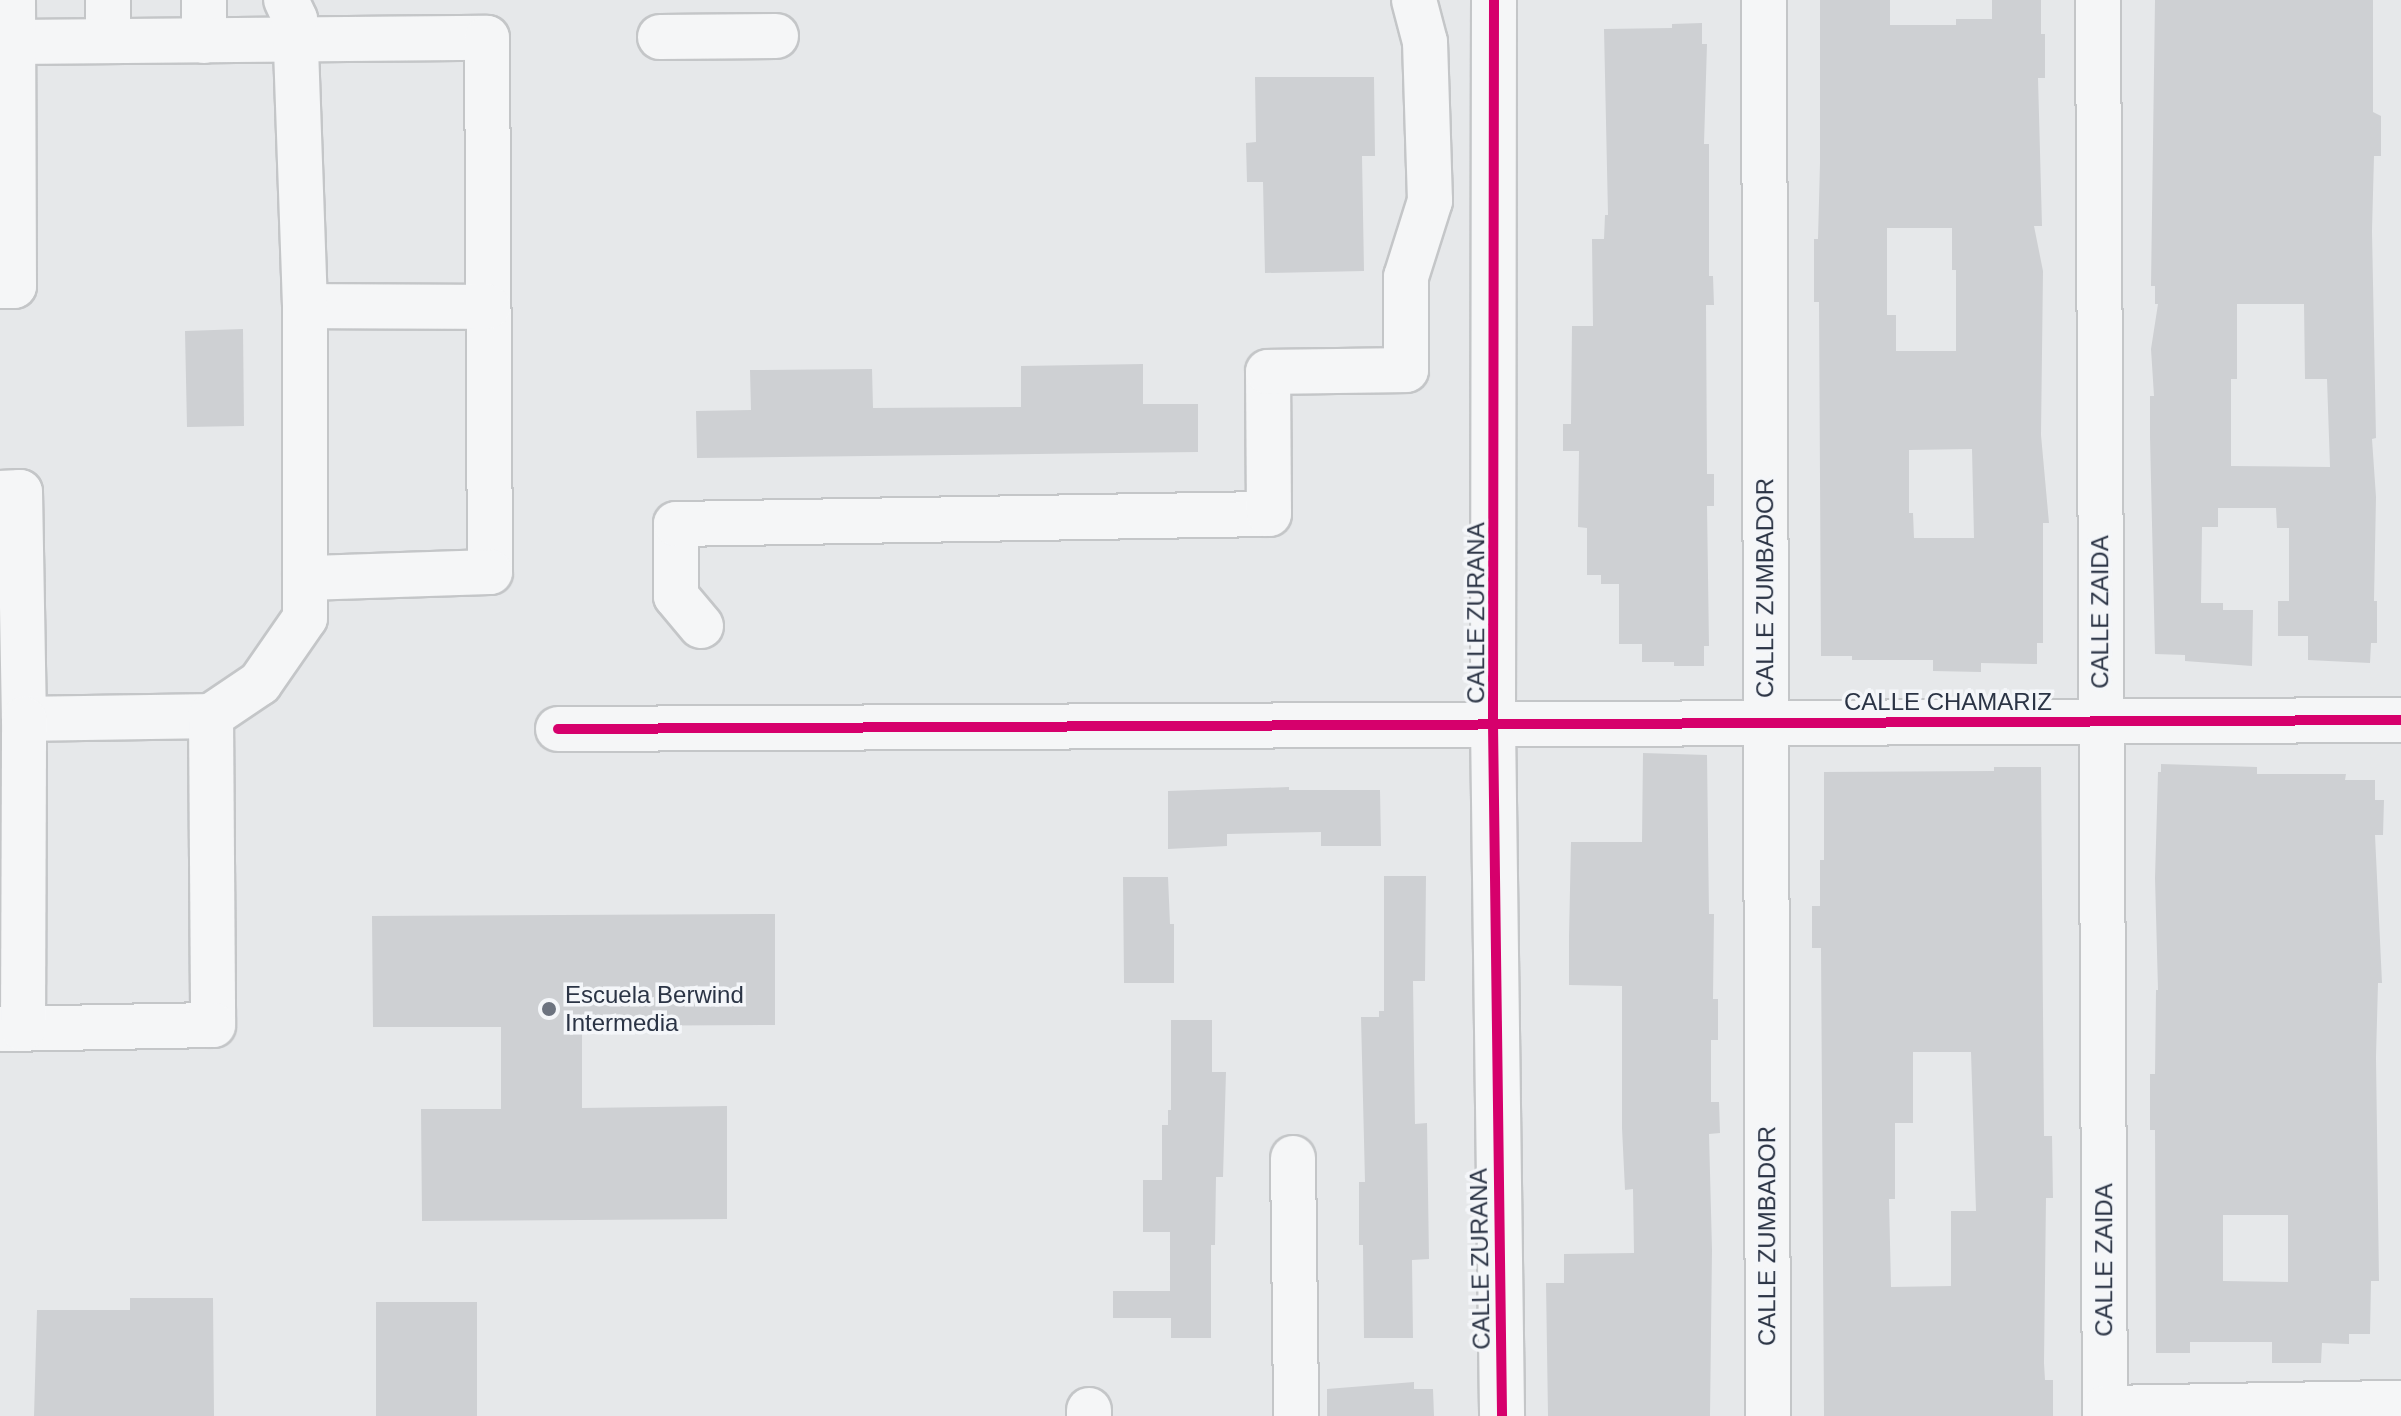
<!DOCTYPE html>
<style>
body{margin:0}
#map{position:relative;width:2401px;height:1416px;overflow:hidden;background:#e6e8ea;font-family:Arial,sans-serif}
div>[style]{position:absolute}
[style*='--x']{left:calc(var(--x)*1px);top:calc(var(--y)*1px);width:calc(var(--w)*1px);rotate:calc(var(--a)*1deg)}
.building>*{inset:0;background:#ced0d3}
.roads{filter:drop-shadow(2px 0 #c4c6c8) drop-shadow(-2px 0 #c4c6c8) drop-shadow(0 2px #c4c6c8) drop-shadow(0 -2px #c4c6c8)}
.minor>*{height:44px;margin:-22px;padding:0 22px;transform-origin:22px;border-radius:22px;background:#f5f6f7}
.cycleway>*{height:10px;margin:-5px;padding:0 5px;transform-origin:5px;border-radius:5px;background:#d6006c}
.dots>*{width:22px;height:22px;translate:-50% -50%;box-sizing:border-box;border:4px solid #f4f6f9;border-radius:50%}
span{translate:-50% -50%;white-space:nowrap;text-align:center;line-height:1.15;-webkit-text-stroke:7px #f4f6f9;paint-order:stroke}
.street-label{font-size:24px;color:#2b3445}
.poi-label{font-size:24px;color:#2b3445}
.left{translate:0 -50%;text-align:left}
</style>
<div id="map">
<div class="building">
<div style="clip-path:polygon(evenodd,1820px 0,1890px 0,1890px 25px,1956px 25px,1956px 19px,1992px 19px,1992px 0,2041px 0,2041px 34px,2045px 34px,2045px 78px,2038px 78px,2042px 226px,2034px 226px,2043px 271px,2041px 435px,2049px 523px,2043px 523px,2043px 643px,2037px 643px,2037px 664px,1981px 663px,1981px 672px,1933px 671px,1933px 660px,1852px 660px,1852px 656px,1821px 656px,1819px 302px,1814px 302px,1814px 239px,1818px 239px,1820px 163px,1820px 0,1887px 228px,1952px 228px,1952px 270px,1956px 270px,1956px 351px,1896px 351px,1896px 315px,1887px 315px,1887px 228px,1820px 0,1972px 449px,1974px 538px,1914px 538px,1913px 513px,1909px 513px,1909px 450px,1972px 449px)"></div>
<div style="clip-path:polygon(evenodd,2155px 0,2373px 0,2373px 112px,2381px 116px,2381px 156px,2374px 156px,2372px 231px,2376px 438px,2372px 439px,2376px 497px,2374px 601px,2377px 601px,2377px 643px,2371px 643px,2370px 663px,2308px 660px,2308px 636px,2278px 636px,2278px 601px,2289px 601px,2289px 528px,2277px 528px,2276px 508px,2218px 508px,2218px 527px,2202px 527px,2201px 603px,2223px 603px,2223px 610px,2253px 610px,2252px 666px,2185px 661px,2185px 655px,2155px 654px,2150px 437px,2150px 396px,2154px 396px,2151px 349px,2158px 304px,2155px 304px,2155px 286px,2151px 286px,2155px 0,2237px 304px,2304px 304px,2305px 379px,2327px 379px,2330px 467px,2231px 466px,2231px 379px,2237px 379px,2237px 304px)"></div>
<div style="clip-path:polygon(1702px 23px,1702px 44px,1707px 44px,1704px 144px,1709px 144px,1709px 276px,1713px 276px,1714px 305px,1706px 305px,1707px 474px,1714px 474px,1714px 506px,1707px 506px,1709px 646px,1704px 646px,1704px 666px,1674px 666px,1674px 662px,1642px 662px,1642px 644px,1619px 644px,1619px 584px,1601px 584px,1601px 575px,1587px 575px,1587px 528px,1578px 527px,1579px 451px,1563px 451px,1563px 424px,1571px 424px,1572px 326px,1593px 326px,1592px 239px,1604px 239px,1605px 215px,1608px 215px,1604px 29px,1672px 28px,1672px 24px)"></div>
<div style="clip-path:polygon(1255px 77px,1374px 77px,1375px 156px,1362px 156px,1364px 271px,1265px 273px,1263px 182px,1247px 182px,1246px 143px,1256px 142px)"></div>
<div style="clip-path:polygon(243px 329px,244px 426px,187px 427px,185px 331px)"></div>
<div style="clip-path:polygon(1143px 364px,1143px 404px,1198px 404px,1198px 452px,697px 458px,696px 411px,751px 410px,750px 370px,872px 369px,873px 408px,1021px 407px,1021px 366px)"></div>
<div style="clip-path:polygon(1643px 753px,1707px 755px,1709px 914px,1714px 914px,1713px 999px,1718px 999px,1718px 1040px,1711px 1040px,1711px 1102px,1719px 1102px,1720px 1133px,1709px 1134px,1712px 1250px,1710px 1416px,1548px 1416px,1546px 1283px,1564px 1283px,1564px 1254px,1634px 1253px,1633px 1189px,1625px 1190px,1622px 1128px,1622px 986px,1569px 985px,1569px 936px,1571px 842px,1642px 842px)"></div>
<div style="clip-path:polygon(evenodd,2161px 764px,2257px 767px,2257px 774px,2346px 774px,2345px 780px,2375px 780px,2375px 800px,2384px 800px,2383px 835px,2375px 835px,2382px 983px,2378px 983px,2376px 1057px,2379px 1281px,2371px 1281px,2370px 1334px,2349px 1334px,2349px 1344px,2322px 1343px,2321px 1363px,2272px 1363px,2272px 1342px,2190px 1342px,2190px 1353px,2156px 1353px,2155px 1130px,2150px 1130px,2150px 1074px,2155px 1074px,2156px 990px,2158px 990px,2155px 878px,2158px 772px,2161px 772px,2161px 764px,2223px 1215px,2288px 1215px,2288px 1282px,2223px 1281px,2223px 1215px)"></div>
<div style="clip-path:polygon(evenodd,1994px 767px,2041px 767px,2044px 1136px,2052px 1136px,2053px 1198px,2046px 1198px,2044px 1363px,2045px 1380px,2053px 1380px,2053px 1416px,1824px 1416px,1821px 948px,1812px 948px,1812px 906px,1820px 906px,1820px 860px,1824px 860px,1824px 772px,1994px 771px,1994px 767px,1913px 1052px,1971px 1052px,1976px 1211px,1951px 1211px,1951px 1286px,1891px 1287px,1889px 1199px,1895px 1199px,1895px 1123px,1913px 1123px,1913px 1052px)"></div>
<div style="clip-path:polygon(1289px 787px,1289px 790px,1380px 790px,1381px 846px,1321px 846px,1321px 832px,1227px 834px,1227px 846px,1168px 849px,1168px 791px)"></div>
<div style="clip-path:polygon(1384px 876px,1426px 876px,1425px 981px,1413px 981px,1415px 1124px,1427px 1123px,1429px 1259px,1412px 1260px,1413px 1338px,1364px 1338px,1363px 1245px,1359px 1245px,1359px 1182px,1365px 1182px,1361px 1017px,1379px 1017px,1379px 1011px,1384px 1011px)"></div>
<div style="clip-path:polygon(1123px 877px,1168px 877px,1170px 924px,1174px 924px,1174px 983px,1124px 983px)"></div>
<div style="clip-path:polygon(775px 914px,775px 1025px,582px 1026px,582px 1108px,727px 1106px,727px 1219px,422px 1221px,421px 1109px,501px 1109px,501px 1027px,373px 1027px,372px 916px)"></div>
<div style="clip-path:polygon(1171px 1020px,1212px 1020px,1212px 1072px,1226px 1072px,1223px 1177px,1216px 1177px,1215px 1245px,1211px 1245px,1211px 1338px,1171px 1338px,1171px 1318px,1113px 1318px,1113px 1291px,1170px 1291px,1170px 1232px,1143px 1232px,1143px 1180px,1162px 1180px,1162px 1125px,1168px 1125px,1168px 1110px,1171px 1110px)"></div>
<div style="clip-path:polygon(130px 1298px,213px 1298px,214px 1416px,34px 1416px,37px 1310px,130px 1310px)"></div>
<div style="clip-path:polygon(376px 1302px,477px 1302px,477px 1416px,376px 1416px)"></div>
<div style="clip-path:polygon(1414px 1382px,1414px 1389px,1433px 1389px,1434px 1416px,1327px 1416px,1327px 1389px)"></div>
</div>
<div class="roads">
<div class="minor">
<div style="--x:204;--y:0;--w:41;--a:90"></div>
<div style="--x:1494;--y:0;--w:724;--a:90.08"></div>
<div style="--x:1493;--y:724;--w:692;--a:89.25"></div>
<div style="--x:1764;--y:0;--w:1416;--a:89.84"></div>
<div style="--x:2098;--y:0;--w:1416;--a:89.72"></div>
<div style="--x:660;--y:37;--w:116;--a:-0.5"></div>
<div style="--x:108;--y:41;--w:41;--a:-90"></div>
<div style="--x:13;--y:42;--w:474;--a:-0.5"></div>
<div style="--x:487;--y:38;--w:534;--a:89.68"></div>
<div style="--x:490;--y:572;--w:185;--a:178.1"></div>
<div style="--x:0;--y:286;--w:14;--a:0"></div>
<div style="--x:14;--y:286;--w:286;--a:-90.2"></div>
<div style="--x:305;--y:306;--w:183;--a:0.3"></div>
<div style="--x:0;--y:493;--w:20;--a:-3"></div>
<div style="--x:20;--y:492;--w:227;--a:89"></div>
<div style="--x:24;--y:719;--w:187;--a:-0.9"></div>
<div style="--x:211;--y:716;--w:309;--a:89.6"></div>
<div style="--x:213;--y:1025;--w:213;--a:178.9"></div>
<div style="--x:701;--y:626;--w:39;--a:-130"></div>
<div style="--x:676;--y:596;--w:72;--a:-90"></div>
<div style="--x:676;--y:524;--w:593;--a:-0.97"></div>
<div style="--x:1269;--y:514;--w:142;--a:-90.4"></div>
<div style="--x:1268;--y:372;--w:138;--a:-0.8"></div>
<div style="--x:1406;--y:370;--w:93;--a:-90"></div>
<div style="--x:1406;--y:277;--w:80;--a:-72.5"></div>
<div style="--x:1430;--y:201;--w:159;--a:-91.8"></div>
<div style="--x:1425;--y:42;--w:43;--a:-104.7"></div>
<div style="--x:211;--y:716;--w:59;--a:-34"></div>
<div style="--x:260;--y:683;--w:79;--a:-55.3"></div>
<div style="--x:305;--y:618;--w:312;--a:-90"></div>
<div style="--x:305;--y:306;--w:287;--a:-92"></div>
<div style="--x:295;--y:19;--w:21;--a:-115"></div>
<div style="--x:558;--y:729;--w:1843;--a:-0.28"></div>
<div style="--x:23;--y:1029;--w:310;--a:-89.8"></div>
<div style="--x:1293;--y:1158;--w:258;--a:89.3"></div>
<div style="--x:2105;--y:1408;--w:296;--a:-1"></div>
<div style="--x:1089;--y:1410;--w:6;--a:90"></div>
</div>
</div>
<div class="cycleway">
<div style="--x:1494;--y:0;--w:724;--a:90.08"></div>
<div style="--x:1493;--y:724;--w:692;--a:89.25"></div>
<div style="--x:558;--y:729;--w:1843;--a:-0.28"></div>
</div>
<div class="dots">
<div style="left:549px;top:1009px;background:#6c737f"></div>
</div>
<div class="street-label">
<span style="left:1765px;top:588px;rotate:-90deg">CALLE ZUMBADOR</span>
<span style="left:2100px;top:612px;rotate:-90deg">CALLE ZAIDA</span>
<span style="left:1476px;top:613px;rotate:-90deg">CALLE ZURANA</span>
<span style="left:1948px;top:702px">CALLE CHAMARIZ</span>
<span style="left:1767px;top:1236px;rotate:-90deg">CALLE ZUMBADOR</span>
<span style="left:1480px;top:1259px;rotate:-91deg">CALLE ZURANA</span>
<span style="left:2104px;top:1260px;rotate:-90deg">CALLE ZAIDA</span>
</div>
<div class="poi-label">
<span class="left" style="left:565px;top:1009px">Escuela Berwind<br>Intermedia</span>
</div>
</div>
